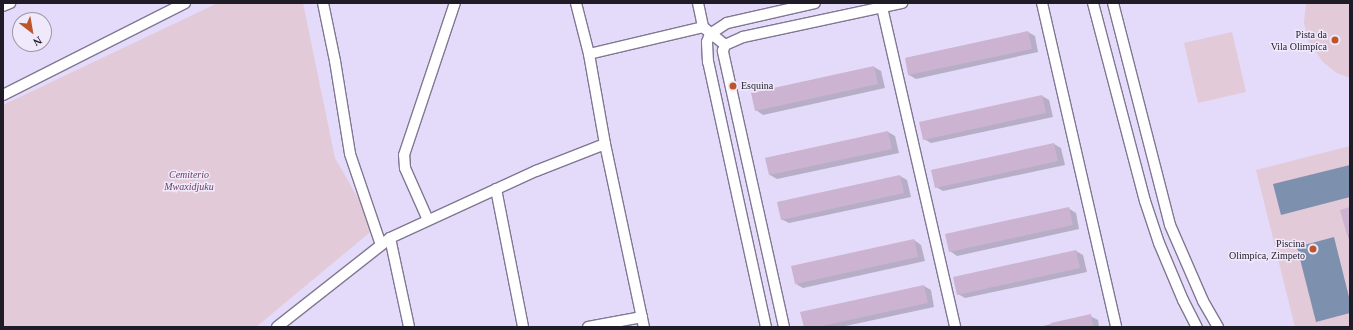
<!DOCTYPE html>
<meta charset="utf-8">
<style>
body{margin:0}
#map{position:relative;width:1353px;height:330px;overflow:hidden;background:#e4daf9;font-family:"Times New Roman",serif}
div>[style]{position:absolute}
[style*='--x']{left:calc(var(--x)*1px);top:calc(var(--y)*1px);width:calc(var(--w)*1px);rotate:calc(var(--a)*1deg)}
.green>*{inset:0;background:#e2cad8}
.water>*{inset:0;background:#7d90ae}
.shadow>*{inset:0;background:#0003}
.building>*{inset:0;background:#ccb3d1}
.roads{filter:drop-shadow(1px 0 #817793) drop-shadow(-1px 0 #817793) drop-shadow(0 1px #817793) drop-shadow(0 -1px #817793)}
.minor>*{height:10px;margin:-5px;padding:0 5px;transform-origin:5px;border-radius:5px;background:#fff}
.dots>*{width:11px;height:11px;translate:-50% -50%;box-sizing:border-box;border:2px solid #f0e9fc;border-radius:50%}
span{translate:-50% -50%;white-space:nowrap;text-align:center;line-height:1.15;-webkit-text-stroke:3px #f0e9fc;paint-order:stroke}
.poi-label{font-size:10px;color:#201c27}
.right{translate:-100% -50%;text-align:right}
.left{translate:0 -50%;text-align:left}
.park-label{font-size:10px;color:#70405f;font-style:italic}
.frame{position:absolute;inset:0;border:4px solid #201c27;pointer-events:none}
.north{position:absolute;left:12px;top:12px;width:40px;height:40px;box-sizing:border-box;background:#f0e9fc;border:1px solid #9d97a7;border-radius:50%;rotate:149deg;font-size:11px;font-weight:700;line-height:16px;text-align:center;color:#201c27}
.north::after{content:'';display:block;margin:auto;width:14px;height:18px;background:#bc5628;clip-path:polygon(50% 0,100% 100%,50% 72%,0 100%)}
</style>
<div id="map">
<div class="green">
<div style="clip-path:polygon(218px 3px,303px 3px,335px 158px,375px 228px,256px 327px,3px 327px,3px 105px)"></div>
<div style="clip-path:polygon(1306px 3px,1350px 3px,1350px 78px,1337px 73px,1323px 62px,1309px 42px,1304px 23px)"></div>
<div style="clip-path:polygon(1232px 32px,1246px 92px,1198px 103px,1184px 43px)"></div>
<div style="clip-path:polygon(1350px 146px,1350px 327px,1295px 327px,1256px 170px)"></div>
</div>
<div class="water">
<div style="clip-path:polygon(1350px 165px,1350px 197px,1281px 215px,1273px 184px)"></div>
<div style="clip-path:polygon(1334px 237px,1350px 301px,1350px 313px,1316px 322px,1297px 247px)"></div>
</div>
<div class="shadow">
<div style="clip-path:polygon(1028px 32px,1035px 36px,1038px 52px,916px 79px,909px 75px,906px 58px)"></div>
<div style="clip-path:polygon(874px 67px,881px 71px,885px 88px,763px 115px,756px 110px)"></div>
<div style="clip-path:polygon(1042px 96px,1049px 100px,1053px 117px,931px 143px,924px 139px)"></div>
<div style="clip-path:polygon(888px 132px,895px 136px,899px 153px,777px 179px,770px 175px,766px 158px)"></div>
<div style="clip-path:polygon(1054px 144px,1061px 148px,1065px 165px,943px 191px,936px 187px)"></div>
<div style="clip-path:polygon(900px 176px,907px 180px,911px 197px,789px 223px,781px 219px)"></div>
<div style="clip-path:polygon(1068px 208px,1076px 213px,1079px 229px,957px 256px,950px 251px)"></div>
<div style="clip-path:polygon(1350px 208px,1350px 244px,1342px 211px)"></div>
<div style="clip-path:polygon(914px 240px,921px 245px,925px 261px,803px 288px,796px 284px)"></div>
<div style="clip-path:polygon(1076px 251px,1083px 255px,1087px 272px,965px 298px,958px 294px)"></div>
<div style="clip-path:polygon(924px 286px,931px 290px,934px 307px,841px 327px,805px 327px)"></div>
<div style="clip-path:polygon(1090px 316px,1098px 320px,1099px 327px,1038px 327px)"></div>
</div>
<div class="building">
<div style="clip-path:polygon(1028px 31px,1032px 49px,908px 75px,905px 58px)"></div>
<div style="clip-path:polygon(874px 66px,878px 84px,755px 111px,751px 93px)"></div>
<div style="clip-path:polygon(1042px 95px,1046px 113px,923px 140px,919px 122px)"></div>
<div style="clip-path:polygon(888px 131px,892px 149px,769px 175px,765px 158px)"></div>
<div style="clip-path:polygon(1054px 143px,1058px 161px,935px 188px,931px 170px)"></div>
<div style="clip-path:polygon(900px 175px,904px 193px,781px 220px,777px 202px)"></div>
<div style="clip-path:polygon(1069px 207px,1073px 225px,949px 252px,945px 234px)"></div>
<div style="clip-path:polygon(1350px 207px,1350px 235px,1347px 235px,1340px 210px)"></div>
<div style="clip-path:polygon(914px 239px,918px 257px,795px 284px,791px 266px)"></div>
<div style="clip-path:polygon(1076px 250px,1080px 268px,957px 295px,953px 277px)"></div>
<div style="clip-path:polygon(924px 285px,928px 303px,817px 327px,804px 327px,800px 312px)"></div>
<div style="clip-path:polygon(1091px 314px,1093px 327px,1051px 327px,1051px 323px)"></div>
</div>
<div class="roads">
<div class="minor">
<div style="--x:323;--y:3;--w:59;--a:78.3"></div>
<div style="--x:335;--y:61;--w:94;--a:80.8"></div>
<div style="--x:350;--y:154;--w:96;--a:71.2"></div>
<div style="--x:698;--y:3;--w:25;--a:78"></div>
<div style="--x:703;--y:27;--w:28;--a:39"></div>
<div style="--x:881;--y:3;--w:332;--a:77.1"></div>
<div style="--x:1042;--y:3;--w:332;--a:77.1"></div>
<div style="--x:1093;--y:3;--w:205;--a:75.3"></div>
<div style="--x:1145;--y:201;--w:44;--a:71.6"></div>
<div style="--x:1159;--y:243;--w:62;--a:67.2"></div>
<div style="--x:1183;--y:300;--w:30;--a:63"></div>
<div style="--x:1113;--y:3;--w:229;--a:75.6"></div>
<div style="--x:1170;--y:225;--w:83;--a:66.5"></div>
<div style="--x:1203;--y:301;--w:30;--a:60"></div>
<div style="--x:3;--y:6;--w:8;--a:-23"></div>
<div style="--x:589;--y:54;--w:117;--a:-13.3"></div>
<div style="--x:3;--y:95;--w:204;--a:-26.8"></div>
<div style="--x:605;--y:144;--w:187;--a:78"></div>
<div style="--x:496;--y:189;--w:141;--a:78.9"></div>
<div style="--x:428;--y:220;--w:57;--a:-113.9"></div>
<div style="--x:405;--y:168;--w:13;--a:-94"></div>
<div style="--x:404;--y:155;--w:160;--a:-71.5"></div>
<div style="--x:390;--y:238;--w:91;--a:77.9"></div>
<div style="--x:277;--y:327;--w:144;--a:-38.2"></div>
<div style="--x:390;--y:238;--w:161;--a:-24.7"></div>
<div style="--x:536;--y:171;--w:74;--a:-21.4"></div>
<div style="--x:605;--y:144;--w:91;--a:-100.1"></div>
<div style="--x:589;--y:54;--w:53;--a:-104.3"></div>
<div style="--x:588;--y:327;--w:55;--a:-10.5"></div>
<div style="--x:766;--y:327;--w:271;--a:-102.3"></div>
<div style="--x:708;--y:62;--w:20;--a:-93"></div>
<div style="--x:707;--y:42;--w:9;--a:-69"></div>
<div style="--x:710;--y:34;--w:20;--a:-33"></div>
<div style="--x:727;--y:23;--w:90;--a:-12.8"></div>
<div style="--x:784;--y:327;--w:283;--a:-102.5"></div>
<div style="--x:723;--y:51;--w:6;--a:-72"></div>
<div style="--x:725;--y:45;--w:20;--a:-24"></div>
<div style="--x:743;--y:37;--w:163;--a:-12.1"></div>
</div>
</div>
<div class="dots">
<div style="left:1335px;top:40px;background:#bc5628"></div>
<div style="left:733px;top:86px;background:#bc5628"></div>
<div style="left:1313px;top:249px;background:#bc5628"></div>
</div>
<div class="poi-label">
<span class="right" style="left:1327px;top:40px">Pista da<br>Vila Olimpíca</span>
<span class="left" style="left:741px;top:86px">Esquina</span>
<span class="right" style="left:1305px;top:249px">Piscina<br>Olimpíca, Zimpeto</span>
</div>
<div class="park-label">
<span style="left:189px;top:180px">Cemiterio<br>Mwaxidjuku</span>
</div>
<div class="frame"></div>
<div class="north">N</div>
</div>
